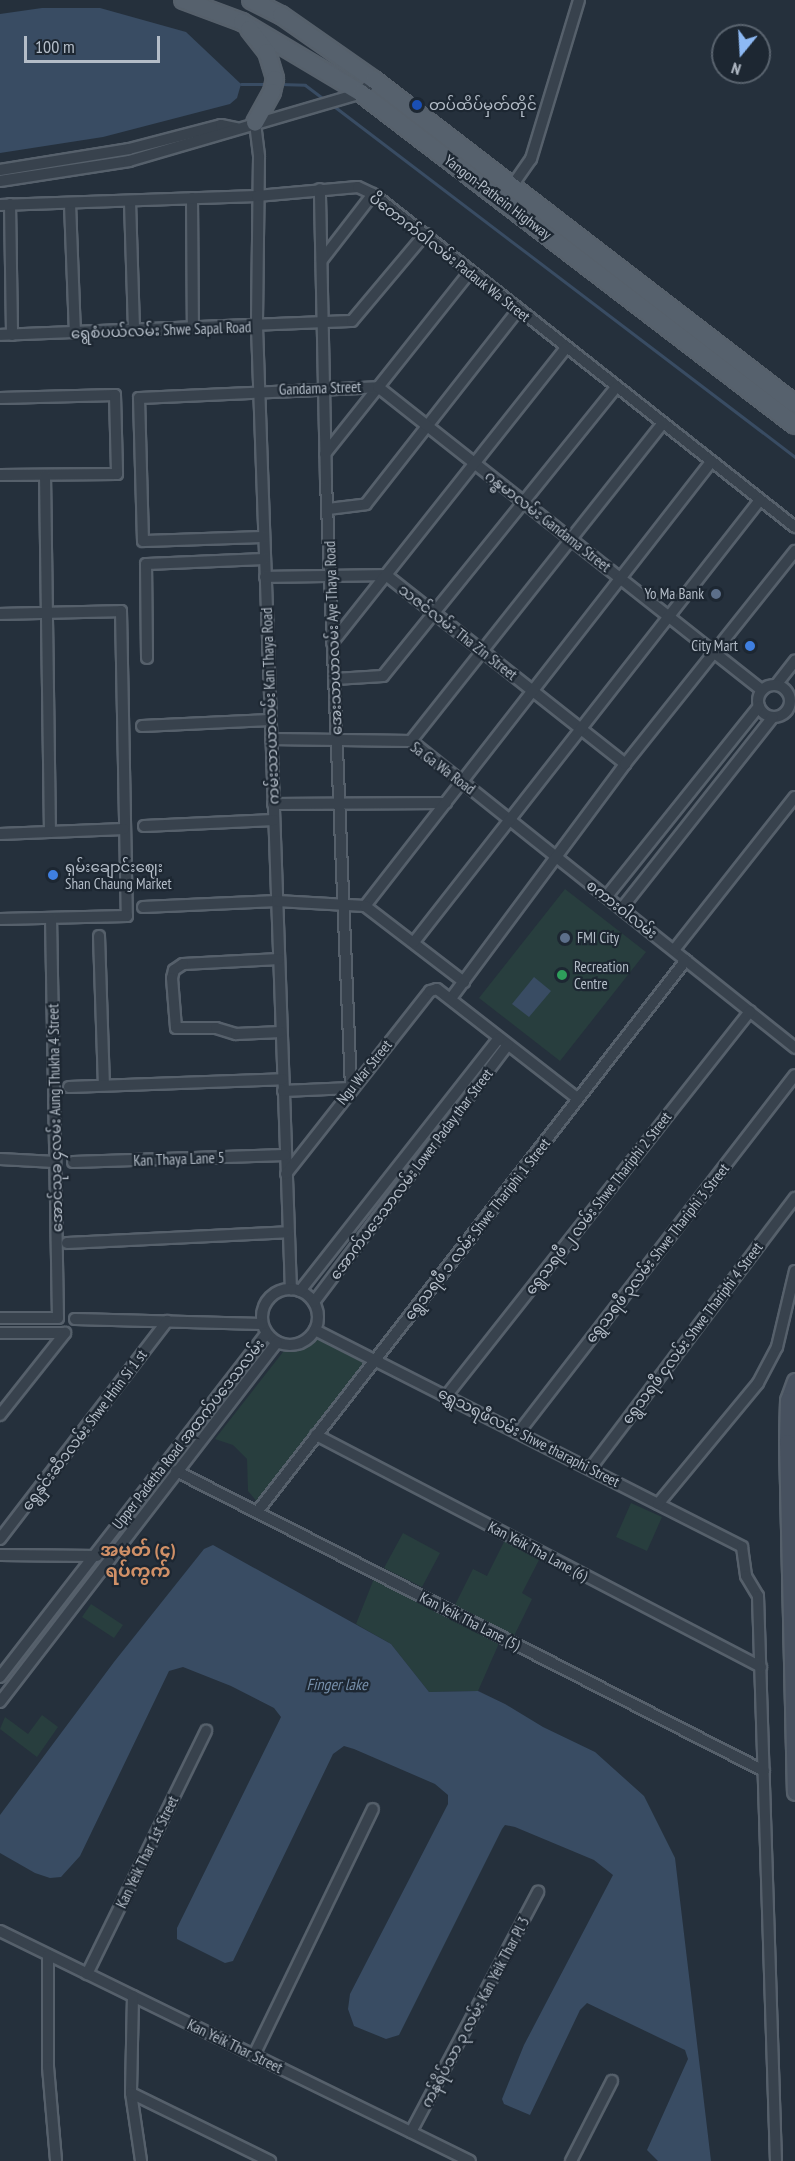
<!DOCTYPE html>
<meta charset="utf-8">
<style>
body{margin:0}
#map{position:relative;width:795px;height:2161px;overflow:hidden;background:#25303c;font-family:"PT Sans Narrow","Noto Sans Myanmar",sans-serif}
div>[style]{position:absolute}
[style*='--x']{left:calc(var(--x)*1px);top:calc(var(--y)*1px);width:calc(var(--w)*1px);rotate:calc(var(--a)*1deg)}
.green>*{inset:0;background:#283e3e}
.water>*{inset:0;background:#394c63}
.stream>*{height:3px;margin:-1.5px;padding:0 1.5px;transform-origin:1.5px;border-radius:1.5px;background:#394c63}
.roads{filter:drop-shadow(2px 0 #56606b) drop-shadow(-2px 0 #56606b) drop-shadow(0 2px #56606b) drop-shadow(0 -2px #56606b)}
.minor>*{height:10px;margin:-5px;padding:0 5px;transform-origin:5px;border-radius:5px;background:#38424d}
.minor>.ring{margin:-5px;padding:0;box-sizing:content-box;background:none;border:10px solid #38424d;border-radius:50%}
.secondary>*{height:15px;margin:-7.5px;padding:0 7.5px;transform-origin:7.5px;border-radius:7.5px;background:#47515f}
.primary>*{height:16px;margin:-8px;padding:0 8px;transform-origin:8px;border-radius:8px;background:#56616d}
.dots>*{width:16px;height:16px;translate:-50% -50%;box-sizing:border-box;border:3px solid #1d2732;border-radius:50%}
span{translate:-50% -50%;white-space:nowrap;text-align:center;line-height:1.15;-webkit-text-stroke:4.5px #1d2732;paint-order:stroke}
.poi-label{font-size:15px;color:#b4bdc8}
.left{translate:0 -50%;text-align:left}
.right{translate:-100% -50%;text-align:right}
.street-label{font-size:15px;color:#b4bdc8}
.water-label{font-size:16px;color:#768faa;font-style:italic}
.quarter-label{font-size:18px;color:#d09067;font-weight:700}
.north{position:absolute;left:711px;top:24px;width:60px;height:60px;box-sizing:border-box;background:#1d2732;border:2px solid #59636e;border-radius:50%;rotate:198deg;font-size:16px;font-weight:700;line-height:24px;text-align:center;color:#b4bdc8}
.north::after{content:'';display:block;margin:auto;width:21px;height:27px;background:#8db9f4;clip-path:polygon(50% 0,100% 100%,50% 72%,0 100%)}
.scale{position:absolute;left:24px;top:36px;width:136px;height:27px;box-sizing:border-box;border:3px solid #b4bdc8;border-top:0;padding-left:8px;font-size:18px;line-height:21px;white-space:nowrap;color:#b4bdc8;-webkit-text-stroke:4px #1d2732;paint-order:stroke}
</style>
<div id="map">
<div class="green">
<div style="clip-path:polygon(565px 889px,646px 952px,560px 1061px,479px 998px)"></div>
<div style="clip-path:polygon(317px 1336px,368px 1362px,258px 1503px,248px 1491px,247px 1459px,233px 1445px,215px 1439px,283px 1352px,302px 1348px)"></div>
<div style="clip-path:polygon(631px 1503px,662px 1517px,647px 1551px,616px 1537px)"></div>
<div style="clip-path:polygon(403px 1533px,440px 1553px,422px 1587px,384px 1568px)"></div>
<div style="clip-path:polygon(505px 1540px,540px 1558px,522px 1593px,532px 1599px,514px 1636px,454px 1607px,473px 1569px,487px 1576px)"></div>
<div style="clip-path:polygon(375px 1576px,500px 1641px,478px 1691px,429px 1692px,391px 1644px,356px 1624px)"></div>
<div style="clip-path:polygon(91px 1604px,123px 1625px,114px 1638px,82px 1617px)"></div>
<div style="clip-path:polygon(42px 1715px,58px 1727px,37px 1757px,0 1729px,5px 1717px,28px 1734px)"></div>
</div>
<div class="water">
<div style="clip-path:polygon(42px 8px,100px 8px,186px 32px,241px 84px,237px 98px,230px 104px,103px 137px,0 153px,0 14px)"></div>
<div style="clip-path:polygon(534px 977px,551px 991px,529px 1017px,512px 1004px)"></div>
<div style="clip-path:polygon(213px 1545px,391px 1644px,429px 1692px,478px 1691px,505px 1704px,543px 1727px,595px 1752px,644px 1796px,675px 1858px,711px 2161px,658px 2161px,647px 2150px,688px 2059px,685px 2050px,587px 2003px,580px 2010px,530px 2115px,504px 2104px,502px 2099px,524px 2045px,613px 1875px,594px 1860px,515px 1827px,505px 1825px,502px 1829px,399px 2035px,386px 2039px,354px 2026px,348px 2009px,350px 1994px,448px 1804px,448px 1795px,435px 1784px,354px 1749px,344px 1746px,333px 1754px,233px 1961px,225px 1963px,177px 1939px,177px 1928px,281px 1717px,274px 1708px,231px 1686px,183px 1667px,169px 1671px,80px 1856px,61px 1877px,50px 1878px,35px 1873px,0 1853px,0 1815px,114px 1662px,204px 1549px)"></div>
</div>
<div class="stream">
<div style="--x:241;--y:84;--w:27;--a:0"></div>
<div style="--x:280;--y:84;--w:25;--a:2"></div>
<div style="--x:305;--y:85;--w:25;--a:37"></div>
<div style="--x:331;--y:104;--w:583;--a:37.26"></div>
</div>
<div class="roads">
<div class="minor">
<div style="--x:255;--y:123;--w:34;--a:83"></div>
<div style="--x:259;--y:157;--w:170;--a:90.7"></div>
<div style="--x:257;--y:327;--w:963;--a:87.98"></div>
<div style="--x:0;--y:170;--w:131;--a:-9.2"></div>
<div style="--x:129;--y:149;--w:95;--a:-14.6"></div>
<div style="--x:221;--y:125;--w:16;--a:11"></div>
<div style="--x:0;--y:181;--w:131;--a:-8.8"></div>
<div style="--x:129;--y:161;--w:242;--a:-16.3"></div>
<div style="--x:361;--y:93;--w:18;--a:-45"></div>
<div style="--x:512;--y:186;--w:33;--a:-55"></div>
<div style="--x:531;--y:159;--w:166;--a:-73.2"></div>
<div style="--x:192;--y:198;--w:130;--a:89.6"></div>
<div style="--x:130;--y:202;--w:128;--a:88.2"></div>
<div style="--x:10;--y:204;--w:131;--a:89.1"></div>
<div style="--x:70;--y:204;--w:129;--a:87.8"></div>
<div style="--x:0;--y:205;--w:257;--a:-2"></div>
<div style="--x:257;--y:196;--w:101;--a:-5.1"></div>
<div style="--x:358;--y:187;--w:17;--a:25"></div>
<div style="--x:373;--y:194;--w:538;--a:38.28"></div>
<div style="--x:322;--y:260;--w:83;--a:-52.3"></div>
<div style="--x:0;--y:335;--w:352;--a:-2.3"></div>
<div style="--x:352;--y:321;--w:114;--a:-50"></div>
<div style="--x:0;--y:398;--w:115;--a:-1.5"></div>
<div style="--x:115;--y:395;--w:79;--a:88.5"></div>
<div style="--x:117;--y:474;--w:117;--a:179.5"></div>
<div style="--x:325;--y:454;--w:233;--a:-51.5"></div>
<div style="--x:45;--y:475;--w:357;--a:89.2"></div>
<div style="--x:328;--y:509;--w:38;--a:-7"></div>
<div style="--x:366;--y:504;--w:246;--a:-51.9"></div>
<div style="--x:264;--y:537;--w:121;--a:178.1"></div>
<div style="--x:143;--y:541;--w:143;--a:-91.6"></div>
<div style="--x:139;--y:398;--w:239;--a:-2.6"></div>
<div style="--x:378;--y:387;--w:488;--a:38.3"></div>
<div style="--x:265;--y:577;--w:121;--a:-0.9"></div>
<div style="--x:386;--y:575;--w:305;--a:38.3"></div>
<div style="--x:0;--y:614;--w:121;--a:-1.4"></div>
<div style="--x:121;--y:611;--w:305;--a:88.9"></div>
<div style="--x:127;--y:916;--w:127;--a:178.6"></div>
<div style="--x:332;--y:643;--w:377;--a:-51.6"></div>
<div style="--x:147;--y:658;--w:94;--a:-90.6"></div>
<div style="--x:146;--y:564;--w:119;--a:-2.4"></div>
<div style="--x:335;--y:679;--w:48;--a:-3.6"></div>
<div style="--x:383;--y:676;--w:371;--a:-51.1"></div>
<div style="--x:776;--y:685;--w:31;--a:-52"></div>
<div class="ring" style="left:758px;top:685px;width:22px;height:22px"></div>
<div style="--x:142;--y:726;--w:128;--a:-2.7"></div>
<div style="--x:271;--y:739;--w:140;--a:0.8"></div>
<div style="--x:411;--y:741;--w:492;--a:38.6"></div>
<div style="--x:411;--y:741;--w:404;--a:-51.6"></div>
<div style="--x:273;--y:804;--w:173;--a:-0.3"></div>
<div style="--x:144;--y:826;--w:130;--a:-2.6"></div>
<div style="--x:0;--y:834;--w:124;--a:-2.3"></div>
<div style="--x:607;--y:896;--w:243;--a:-51.3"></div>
<div style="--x:365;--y:906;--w:563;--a:-52.07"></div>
<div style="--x:143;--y:907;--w:134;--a:-2.6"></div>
<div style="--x:277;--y:901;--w:88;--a:3.3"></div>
<div style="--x:365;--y:906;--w:125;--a:37.5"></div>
<div style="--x:622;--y:908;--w:243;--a:-51.7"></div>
<div style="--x:99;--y:936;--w:149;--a:88.1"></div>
<div style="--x:414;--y:942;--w:561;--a:-51.95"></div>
<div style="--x:674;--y:950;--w:195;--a:-51.7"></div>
<div style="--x:279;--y:959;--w:96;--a:177"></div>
<div style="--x:183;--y:964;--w:11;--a:146"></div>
<div style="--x:174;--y:970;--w:8;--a:104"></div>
<div style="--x:172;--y:978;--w:50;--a:85.4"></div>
<div style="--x:176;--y:1028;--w:40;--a:0"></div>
<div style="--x:216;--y:1028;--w:21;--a:17"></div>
<div style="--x:236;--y:1034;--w:45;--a:-2.5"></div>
<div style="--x:452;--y:997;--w:290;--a:-53.4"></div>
<div style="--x:625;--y:764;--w:273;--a:-51.4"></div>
<div style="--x:69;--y:1087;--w:214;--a:-2.1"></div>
<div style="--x:283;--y:1091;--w:68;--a:-2.5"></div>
<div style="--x:351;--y:1088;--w:607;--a:-92.36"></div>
<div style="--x:326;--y:482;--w:293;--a:-91.2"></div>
<div style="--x:0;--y:1159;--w:55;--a:3.1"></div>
<div style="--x:73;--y:1162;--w:212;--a:-1.9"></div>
<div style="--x:286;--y:1174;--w:233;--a:-51.8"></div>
<div style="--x:430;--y:991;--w:7;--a:-16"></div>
<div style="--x:437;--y:989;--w:177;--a:37.9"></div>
<div style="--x:67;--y:1243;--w:221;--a:-2.8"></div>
<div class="ring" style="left:262px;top:1289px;width:46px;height:46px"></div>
<div style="--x:300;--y:1291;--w:322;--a:-51.8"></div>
<div style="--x:314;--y:1302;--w:322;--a:-53"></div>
<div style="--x:0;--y:1318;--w:58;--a:0"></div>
<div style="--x:58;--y:1318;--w:400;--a:-91"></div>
<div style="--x:75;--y:1319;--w:187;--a:1.5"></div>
<div style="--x:315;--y:1330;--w:479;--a:26.9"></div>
<div style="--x:742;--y:1547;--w:29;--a:82"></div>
<div style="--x:746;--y:1576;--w:23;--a:59"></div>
<div style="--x:758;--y:1596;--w:565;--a:88.18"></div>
<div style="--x:0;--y:1333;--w:65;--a:0"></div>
<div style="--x:447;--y:1395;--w:489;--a:-51.7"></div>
<div style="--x:0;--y:1415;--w:105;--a:-51.6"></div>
<div style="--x:519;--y:1432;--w:451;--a:-52.3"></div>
<div style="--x:316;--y:1435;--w:502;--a:27.54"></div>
<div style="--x:590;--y:1469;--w:340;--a:-52.9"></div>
<div style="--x:176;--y:1471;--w:660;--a:27.03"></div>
<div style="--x:658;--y:1504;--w:157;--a:-50.4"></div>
<div style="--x:758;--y:1383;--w:41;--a:-62.2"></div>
<div style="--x:777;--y:1347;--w:78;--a:-76.7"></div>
<div style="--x:257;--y:1512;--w:699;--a:-52.15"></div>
<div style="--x:0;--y:1539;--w:275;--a:-52.5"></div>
<div style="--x:0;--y:1555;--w:97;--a:0.6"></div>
<div style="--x:0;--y:1677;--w:435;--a:-52.2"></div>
<div style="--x:0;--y:1702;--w:454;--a:-52.4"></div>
<div style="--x:0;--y:1931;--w:523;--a:26.08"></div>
<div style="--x:48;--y:1955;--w:112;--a:90"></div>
<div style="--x:48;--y:2067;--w:94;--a:85.1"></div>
<div style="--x:87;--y:1974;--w:271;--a:-63.9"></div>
<div style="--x:133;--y:1996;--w:97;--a:91.2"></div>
<div style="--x:131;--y:2093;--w:69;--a:81.6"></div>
<div style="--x:254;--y:2055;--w:273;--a:-64.2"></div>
<div style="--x:131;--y:2093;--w:155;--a:26.1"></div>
<div style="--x:411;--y:2132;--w:272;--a:-62.1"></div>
<div style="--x:571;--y:2161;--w:90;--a:-62.9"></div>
</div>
<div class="secondary">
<div style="--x:795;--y:1381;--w:20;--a:110"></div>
<div style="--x:788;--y:1400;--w:42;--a:91.4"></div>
<div style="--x:787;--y:1442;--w:350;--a:88.7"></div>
</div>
<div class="primary">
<div style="--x:183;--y:0;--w:63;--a:20.4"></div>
<div style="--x:242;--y:22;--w:139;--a:30.8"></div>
<div style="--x:361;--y:93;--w:546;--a:37.42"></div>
<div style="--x:251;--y:0;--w:34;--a:27"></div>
<div style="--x:281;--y:15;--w:113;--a:35"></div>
<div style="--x:374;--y:80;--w:531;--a:37.58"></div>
<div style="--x:249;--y:29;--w:29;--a:52"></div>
<div style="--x:267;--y:52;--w:28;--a:73"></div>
<div style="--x:275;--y:79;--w:13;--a:103"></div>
<div style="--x:272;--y:92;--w:35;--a:119"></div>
</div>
</div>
<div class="dots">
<div style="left:417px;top:105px;background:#1a4fb4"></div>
<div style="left:716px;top:594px;background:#5c6f8a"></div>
<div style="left:750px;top:646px;background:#3f7fe0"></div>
<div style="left:53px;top:875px;background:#3f7fe0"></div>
<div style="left:565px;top:938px;background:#5c6f8a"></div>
<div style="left:562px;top:975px;background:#2e9e5b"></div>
</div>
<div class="poi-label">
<span class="left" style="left:429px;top:105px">တပ်ထိပ်မှတ်တိုင်</span>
<span class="right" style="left:704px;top:594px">Yo Ma Bank</span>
<span class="right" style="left:738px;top:646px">City Mart</span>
<span class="left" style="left:65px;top:875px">ရှမ်းချောင်းဈေး<br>Shan Chaung Market</span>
<span class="left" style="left:577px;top:938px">FMI City</span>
<span class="left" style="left:574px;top:975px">Recreation<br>Centre</span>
</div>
<div class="street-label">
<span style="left:498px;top:197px;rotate:37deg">Yangon-Pathein Highway</span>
<span style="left:450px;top:257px;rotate:38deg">ပိတောက်ဝါလမ်း Padauk Wa Street</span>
<span style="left:161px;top:330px;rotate:-2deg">ရွေစံပယ်လမ်း Shwe Sapal Road</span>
<span style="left:320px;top:388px;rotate:-2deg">Gandama Street</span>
<span style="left:548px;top:521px;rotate:38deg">ဂန္ဓမာလမ်း Gandama Street</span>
<span style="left:458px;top:632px;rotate:38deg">သဇင်လမ်း Tha Zin Street</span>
<span style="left:333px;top:638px;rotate:-92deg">အေးသာယာလမ်း Aye Thaya Road</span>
<span style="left:270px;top:706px;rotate:-92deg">ကမ်းသာယာလမ်း Kan Thaya Road</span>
<span style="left:443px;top:768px;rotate:37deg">Sa Ga Wa Road</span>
<span style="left:622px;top:909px;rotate:38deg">စကား၀ါလမ်း</span>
<span style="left:364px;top:1072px;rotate:-51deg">Ngu War Street</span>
<span style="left:55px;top:1118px;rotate:-91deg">အောင်သုခ ၄လမ်း Aung Thukha 4 Street</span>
<span style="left:179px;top:1159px;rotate:-2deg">Kan Thaya Lane 5</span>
<span style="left:411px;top:1174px;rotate:-53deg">အောက်ပဒေသာလမ်း Lower Paday thar Street</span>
<span style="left:598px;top:1203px;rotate:-52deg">ရွေသရဖီ ၂ လမ်း Shwe Thariphi 2 Street</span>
<span style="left:477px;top:1229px;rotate:-52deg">ရွေသရဖီ ၁ လမ်း Shwe Thariphi 1 Street</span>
<span style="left:657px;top:1253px;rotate:-52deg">ရွေသရဖီ ၃လမ်း Shwe Thariphi 3 Street</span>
<span style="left:692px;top:1333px;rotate:-53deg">ရွေသရဖီ ၄လမ်း Shwe Thariphi 4 Street</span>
<span style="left:84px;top:1430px;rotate:-53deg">ရွေနှင်းဆီ၁လမ်း Shwe Hnin Si 1 st</span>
<span style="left:188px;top:1434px;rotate:-52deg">Upper Padetha Road အထက်ပဒေသလမ်း</span>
<span style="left:529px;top:1437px;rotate:27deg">ရွှေသရဖီလမ်း Shwe tharaphi Street</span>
<span style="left:538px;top:1551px;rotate:28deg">Kan Yeik Tha Lane (6)</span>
<span style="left:470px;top:1621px;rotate:27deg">Kan Yeik Tha Lane (5)</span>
<span style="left:147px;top:1852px;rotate:-64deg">Kan Yeik Thar 1st Street</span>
<span style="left:475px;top:2012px;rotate:-62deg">ကန်ရိပ်သာ ၃ လမ်း Kan Yeik Thar Pl 3</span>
<span style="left:235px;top:2046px;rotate:26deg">Kan Yeik Thar Street</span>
</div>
<div class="water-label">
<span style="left:337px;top:1684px">Finger lake</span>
</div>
<div class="quarter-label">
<span style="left:138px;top:1561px">အမှတ် (၄)<br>ရပ်ကွက်</span>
</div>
<div class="north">N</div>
<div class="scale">100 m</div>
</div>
